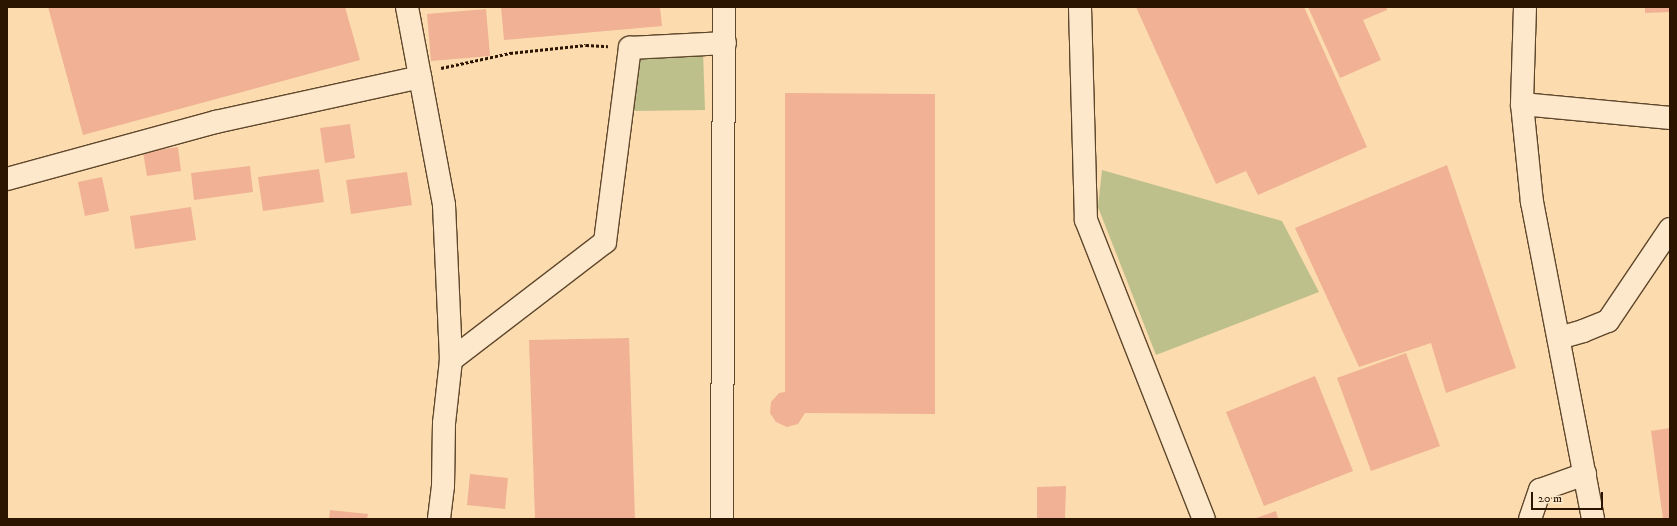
<!DOCTYPE html>
<style>
body{margin:0}
#map{position:relative;width:1677px;height:526px;overflow:hidden;background:#fcdcaf;font-family:"IM FELL DW Pica",serif}
div>[style]{position:absolute}
[style*='--x']{left:calc(var(--x)*1px);top:calc(var(--y)*1px);width:calc(var(--w)*1px);rotate:calc(var(--a)*1deg)}
.green>*{inset:0;background:#bec08b}
.building>*{inset:0;background:#f0b194}
.path>*{height:2.5px;margin-top:-1.25px;transform-origin:0;background:repeating-linear-gradient(90deg,#2b1501 0 3px,transparent 0 5px)}
.roads{filter:drop-shadow(1px 0 #5f472c) drop-shadow(-1px 0 #5f472c) drop-shadow(0 1px #5f472c) drop-shadow(0 -1px #5f472c)}
.minor>*{height:22px;margin:-11px;padding:0 11px;transform-origin:11px;border-radius:11px;background:#fde8cb}
.tertiary>*{height:22px;margin:-11px;padding:0 11px;transform-origin:11px;border-radius:11px;background:#fde8cb}
span{translate:-50% -50%;white-space:nowrap;text-align:center;line-height:1.15;-webkit-text-stroke:3px #fde8cb;paint-order:stroke}
.frame{position:absolute;inset:0;border:8px solid #2b1501;pointer-events:none}
.scale{position:absolute;left:1531px;top:492px;width:72px;height:18px;box-sizing:border-box;border:2px solid #2b1501;border-top:0;padding-left:5px;font-size:12px;line-height:14px;white-space:nowrap;color:#2b1501;-webkit-text-stroke:3px #fde8cb;paint-order:stroke}
</style>
<div id="map">
<div class="green">
<div style="clip-path:polygon(651px 49px,703px 50px,705px 110px,632px 111px,633px 68px)"></div>
<div style="clip-path:polygon(1102px 170px,1282px 221px,1319px 292px,1156px 355px,1098px 207px)"></div>
</div>
<div class="building">
<div style="clip-path:polygon(48px 7px,345px 7px,360px 60px,83px 135px)"></div>
<div style="clip-path:polygon(501px 7px,660px 7px,662px 26px,504px 40px)"></div>
<div style="clip-path:polygon(1136px 7px,1304px 7px,1367px 147px,1258px 195px,1246px 171px,1216px 184px)"></div>
<div style="clip-path:polygon(1308px 7px,1386px 7px,1387px 10px,1363px 20px,1381px 60px,1340px 78px)"></div>
<div style="clip-path:polygon(1645px 7px,1670px 7px,1670px 12px,1645px 13px)"></div>
<div style="clip-path:polygon(486px 9px,490px 56px,431px 61px,427px 14px)"></div>
<div style="clip-path:polygon(785px 93px,935px 94px,935px 414px,805px 413px,798px 424px,787px 427px,776px 422px,770px 413px,771px 402px,779px 393px,785px 392px)"></div>
<div style="clip-path:polygon(350px 124px,355px 158px,325px 163px,320px 128px)"></div>
<div style="clip-path:polygon(178px 147px,181px 171px,147px 176px,143px 152px)"></div>
<div style="clip-path:polygon(1447px 165px,1516px 368px,1446px 393px,1431px 343px,1359px 367px,1295px 228px)"></div>
<div style="clip-path:polygon(250px 166px,253px 192px,194px 200px,191px 173px)"></div>
<div style="clip-path:polygon(319px 169px,324px 202px,263px 211px,258px 177px)"></div>
<div style="clip-path:polygon(407px 172px,412px 205px,351px 214px,346px 180px)"></div>
<div style="clip-path:polygon(102px 177px,109px 211px,85px 216px,78px 182px)"></div>
<div style="clip-path:polygon(191px 207px,196px 240px,135px 249px,130px 216px)"></div>
<div style="clip-path:polygon(629px 338px,635px 519px,535px 519px,529px 340px)"></div>
<div style="clip-path:polygon(1406px 353px,1440px 446px,1371px 471px,1337px 378px)"></div>
<div style="clip-path:polygon(1315px 376px,1353px 471px,1264px 506px,1226px 412px)"></div>
<div style="clip-path:polygon(1670px 428px,1670px 519px,1663px 519px,1651px 431px)"></div>
<div style="clip-path:polygon(470px 474px,508px 478px,505px 509px,467px 505px)"></div>
<div style="clip-path:polygon(1066px 486px,1065px 519px,1037px 519px,1037px 487px)"></div>
<div style="clip-path:polygon(330px 510px,368px 514px,367px 519px,329px 519px)"></div>
<div style="clip-path:polygon(1276px 511px,1278px 519px,1253px 519px)"></div>
</div>
<div class="path">
<div style="--x:441;--y:68;--w:71;--a:-12.3"></div>
<div style="--x:510;--y:53;--w:76;--a:-6"></div>
<div style="--x:586;--y:45;--w:22;--a:3"></div>
</div>
<div class="roads">
<div class="minor">
<div style="--x:407;--y:7;--w:201;--a:79.4"></div>
<div style="--x:444;--y:205;--w:155;--a:87.4"></div>
<div style="--x:451;--y:360;--w:63;--a:96.3"></div>
<div style="--x:444;--y:423;--w:63;--a:90.9"></div>
<div style="--x:443;--y:486;--w:33;--a:97"></div>
<div style="--x:1080;--y:7;--w:213;--a:88.4"></div>
<div style="--x:1086;--y:220;--w:321;--a:68.5"></div>
<div style="--x:1522;--y:104;--w:149;--a:5.4"></div>
<div style="--x:7;--y:179;--w:217;--a:-15.3"></div>
<div style="--x:216;--y:122;--w:209;--a:-12.4"></div>
<div style="--x:1559;--y:338;--w:25;--a:-16"></div>
<div style="--x:1583;--y:331;--w:27;--a:-22"></div>
<div style="--x:1608;--y:321;--w:111;--a:-56"></div>
<div style="--x:451;--y:360;--w:194;--a:-37.5"></div>
<div style="--x:605;--y:242;--w:196;--a:-82.7"></div>
<div style="--x:630;--y:48;--w:95;--a:-3"></div>
<div style="--x:1530;--y:519;--w:31;--a:-71"></div>
<div style="--x:1540;--y:490;--w:48;--a:-19.6"></div>
</div>
<div class="tertiary">
<div style="--x:1525;--y:7;--w:97;--a:91.8"></div>
<div style="--x:1522;--y:104;--w:99;--a:84.2"></div>
<div style="--x:1532;--y:202;--w:323;--a:79.1"></div>
<div style="--x:722;--y:519;--w:512;--a:-89.78"></div>
</div>
</div>
<div class="frame"></div>
<div class="scale">20 m</div>
</div>
